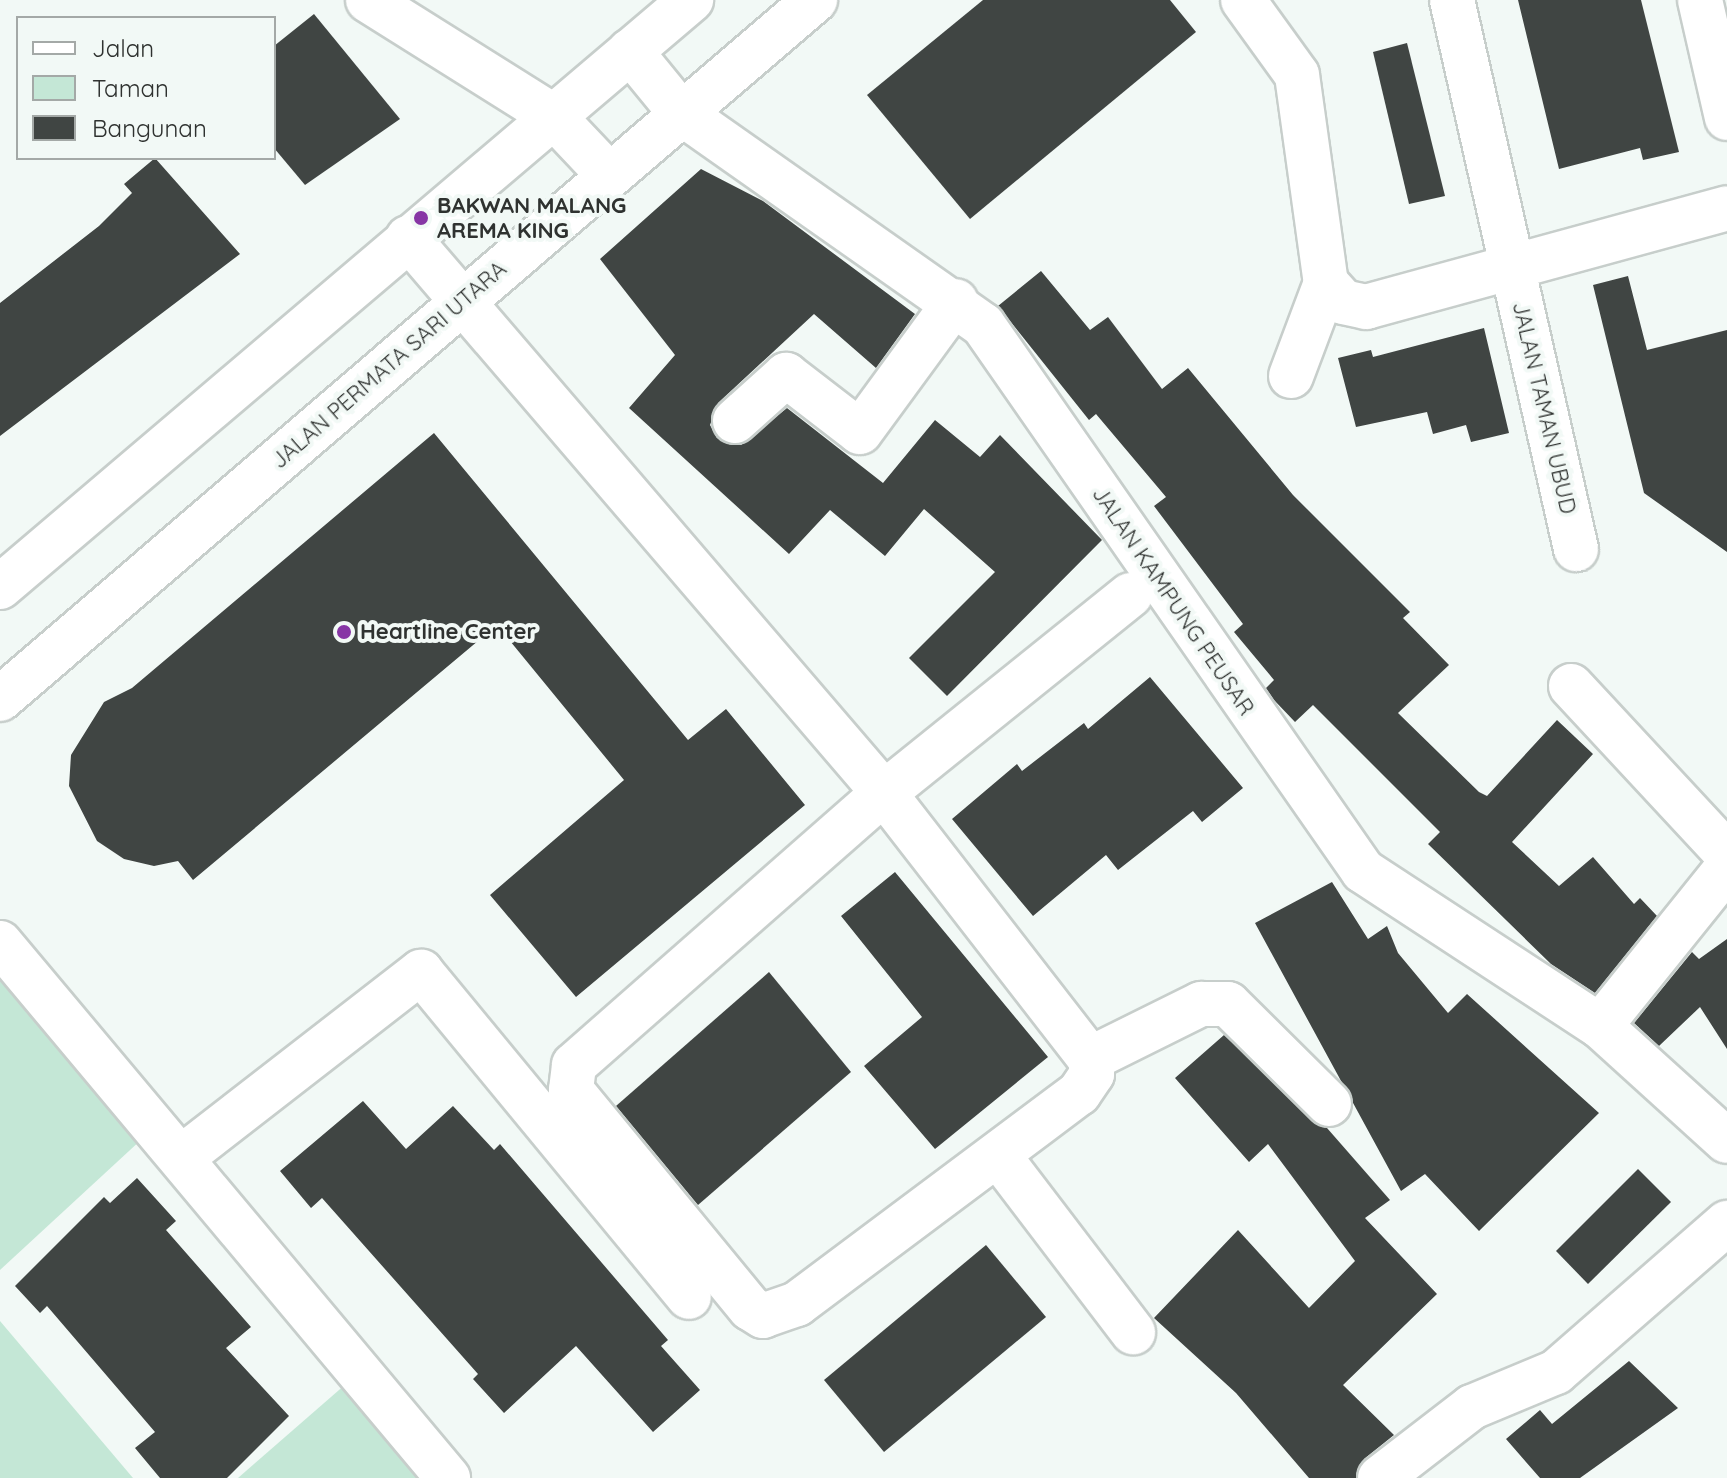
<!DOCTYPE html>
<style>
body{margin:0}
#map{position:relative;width:1727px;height:1478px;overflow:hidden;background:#f2f9f6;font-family:Quicksand,sans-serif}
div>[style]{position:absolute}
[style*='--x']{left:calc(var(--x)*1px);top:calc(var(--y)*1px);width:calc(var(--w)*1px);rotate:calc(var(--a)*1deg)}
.green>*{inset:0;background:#c4e7d6}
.building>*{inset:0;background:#404543}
.roads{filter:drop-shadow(2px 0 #c7cecb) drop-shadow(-2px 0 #c7cecb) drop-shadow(0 2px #c7cecb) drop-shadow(0 -2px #c7cecb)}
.minor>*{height:44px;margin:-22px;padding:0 22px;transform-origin:22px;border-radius:22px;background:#fff}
.tertiary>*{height:44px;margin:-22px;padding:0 22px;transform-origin:22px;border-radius:22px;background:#fff}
.dots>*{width:22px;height:22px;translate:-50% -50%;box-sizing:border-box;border:4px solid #f2f9f6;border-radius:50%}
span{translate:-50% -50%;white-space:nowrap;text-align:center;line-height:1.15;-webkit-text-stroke:8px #f2f9f6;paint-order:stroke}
.poi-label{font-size:22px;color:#2f3230;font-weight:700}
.left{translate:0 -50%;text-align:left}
.street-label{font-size:22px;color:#2f3230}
.legend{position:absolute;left:16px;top:16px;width:260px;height:144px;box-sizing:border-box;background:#f2f9f6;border:2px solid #a4a9a7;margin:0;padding:10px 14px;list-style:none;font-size:24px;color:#2f3230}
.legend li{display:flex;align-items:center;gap:16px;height:40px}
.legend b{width:40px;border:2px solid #a4a9a7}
</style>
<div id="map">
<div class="green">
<div style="clip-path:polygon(0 941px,155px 1127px,0 1270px)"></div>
<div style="clip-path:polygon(0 1321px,133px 1478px,0 1478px)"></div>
<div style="clip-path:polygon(362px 1370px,448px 1478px,238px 1478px)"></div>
</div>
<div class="building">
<div style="clip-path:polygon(983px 0,1170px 0,1196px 32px,970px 219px,867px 95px)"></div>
<div style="clip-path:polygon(1518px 0,1641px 0,1679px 152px,1643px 160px,1640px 148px,1559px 169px)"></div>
<div style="clip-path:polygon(314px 14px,400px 119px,305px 185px,274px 148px,274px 46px)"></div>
<div style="clip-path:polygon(1407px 43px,1445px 196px,1409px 204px,1373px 52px)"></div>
<div style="clip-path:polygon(155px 158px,240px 254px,0 436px,0 303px,99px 226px,132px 193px,124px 184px)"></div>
<div style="clip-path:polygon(701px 169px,763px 201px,915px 314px,876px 368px,814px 314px,718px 403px,710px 425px,717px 438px,741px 445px,787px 408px,883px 483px,935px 420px,980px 457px,1000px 435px,1102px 540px,947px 696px,909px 658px,995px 572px,924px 509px,885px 556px,830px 510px,789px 554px,629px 408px,675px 355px,600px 259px)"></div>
<div style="clip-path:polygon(1041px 271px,1090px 330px,1108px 317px,1162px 389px,1188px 368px,1293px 495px,1410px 612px,1403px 618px,1449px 665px,1398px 713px,1479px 792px,1487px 796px,1557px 720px,1593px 754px,1512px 842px,1559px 886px,1593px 857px,1634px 904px,1640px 898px,1657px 916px,1595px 993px,1551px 964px,1428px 844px,1440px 832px,1313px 705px,1295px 722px,1274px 700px,1266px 688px,1274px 680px,1234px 632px,1243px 624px,1154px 506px,1166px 497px,1096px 414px,1089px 420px,998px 306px)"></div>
<div style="clip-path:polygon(1628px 276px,1647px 350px,1727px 330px,1727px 552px,1644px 493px,1593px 285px)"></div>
<div style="clip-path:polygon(1484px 328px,1509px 433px,1471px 442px,1466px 425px,1433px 434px,1427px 412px,1356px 427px,1338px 358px,1371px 350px,1373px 357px)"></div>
<div style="clip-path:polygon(434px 433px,688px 740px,726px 709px,805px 805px,576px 997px,490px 895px,624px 780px,497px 625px,193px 880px,178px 861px,154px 866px,124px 859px,97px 841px,69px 786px,71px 755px,104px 702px,132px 688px)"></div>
<div style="clip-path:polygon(1150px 677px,1243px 788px,1202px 822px,1193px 811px,1118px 870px,1106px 855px,1033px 916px,952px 819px,1017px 764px,1022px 771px,1084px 723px,1088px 729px)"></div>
<div style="clip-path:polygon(895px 872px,1048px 1057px,935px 1149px,864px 1066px,922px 1017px,841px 916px)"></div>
<div style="clip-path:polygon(1332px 882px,1368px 939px,1387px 926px,1398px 953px,1448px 1013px,1467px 994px,1599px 1113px,1479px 1231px,1425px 1174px,1401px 1191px,1255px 923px)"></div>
<div style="clip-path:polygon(1727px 939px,1727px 1049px,1700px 1007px,1659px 1046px,1634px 1023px,1692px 952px,1699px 959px)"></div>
<div style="clip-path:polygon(769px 972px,851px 1072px,698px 1205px,616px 1106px)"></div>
<div style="clip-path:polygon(1224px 1035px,1327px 1128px,1390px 1200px,1365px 1218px,1437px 1294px,1343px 1385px,1394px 1435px,1364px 1459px,1356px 1478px,1309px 1478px,1236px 1393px,1154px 1318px,1238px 1230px,1309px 1308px,1355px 1261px,1268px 1144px,1249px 1162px,1175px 1078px)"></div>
<div style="clip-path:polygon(363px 1101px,406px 1149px,453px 1106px,494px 1150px,500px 1144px,668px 1340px,661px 1346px,700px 1390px,653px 1432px,576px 1346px,504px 1413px,473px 1379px,478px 1374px,322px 1198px,311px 1208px,280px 1171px)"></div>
<div style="clip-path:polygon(1638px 1169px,1671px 1202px,1588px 1284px,1556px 1251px)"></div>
<div style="clip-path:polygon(137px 1178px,176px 1221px,166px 1230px,251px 1327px,226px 1348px,289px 1416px,227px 1478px,160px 1478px,135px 1448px,155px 1432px,47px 1306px,40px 1313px,15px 1286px,104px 1197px,110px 1203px)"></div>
<div style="clip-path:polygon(986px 1245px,1046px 1317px,884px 1452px,824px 1380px)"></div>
<div style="clip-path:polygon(1629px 1361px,1678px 1408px,1580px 1478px,1540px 1478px,1506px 1439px,1540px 1410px,1552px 1424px)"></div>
</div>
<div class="roads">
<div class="minor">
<div style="--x:368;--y:0;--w:218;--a:32.1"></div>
<div style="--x:553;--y:116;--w:77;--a:46.6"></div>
<div style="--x:1243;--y:0;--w:92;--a:54.2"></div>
<div style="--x:1297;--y:75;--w:210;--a:82.1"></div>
<div style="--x:1326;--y:283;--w:25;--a:48"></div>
<div style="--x:1343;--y:302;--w:24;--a:12"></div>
<div style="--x:1366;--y:307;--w:374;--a:-15.3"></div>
<div style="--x:1452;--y:0;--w:563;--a:77.27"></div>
<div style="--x:1700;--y:0;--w:121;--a:77.1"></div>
<div style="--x:630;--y:51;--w:79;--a:50.7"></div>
<div style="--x:680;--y:112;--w:370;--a:35.1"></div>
<div style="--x:983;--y:325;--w:665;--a:55.16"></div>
<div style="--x:1363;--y:871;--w:283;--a:33.2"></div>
<div style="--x:1600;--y:1026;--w:171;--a:42.2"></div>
<div style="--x:408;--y:238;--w:731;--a:49.38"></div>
<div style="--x:884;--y:793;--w:336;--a:52.2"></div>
<div style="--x:1090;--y:1059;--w:15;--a:82"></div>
<div style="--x:1092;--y:1074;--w:23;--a:124"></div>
<div style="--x:1079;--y:1093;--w:352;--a:143.2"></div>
<div style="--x:797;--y:1304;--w:36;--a:161"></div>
<div style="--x:763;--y:1316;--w:15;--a:-148"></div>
<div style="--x:750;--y:1308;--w:282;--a:-129.4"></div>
<div style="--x:571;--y:1090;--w:25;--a:-83"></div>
<div style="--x:574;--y:1065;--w:412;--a:-41.3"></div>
<div style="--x:884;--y:793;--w:316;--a:-38.8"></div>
<div style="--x:1291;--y:376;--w:99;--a:-69.4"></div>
<div style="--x:735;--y:421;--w:69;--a:-42"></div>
<div style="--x:786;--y:375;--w:93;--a:37.6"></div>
<div style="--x:860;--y:432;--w:162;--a:-53.8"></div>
<div style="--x:1571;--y:686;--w:229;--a:47.1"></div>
<div style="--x:0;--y:943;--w:698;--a:50.06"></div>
<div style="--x:1600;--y:1026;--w:203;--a:-51.2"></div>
<div style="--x:1090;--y:1059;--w:124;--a:-26.4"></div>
<div style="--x:1201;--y:1004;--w:27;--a:0"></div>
<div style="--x:1228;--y:1004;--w:142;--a:44.7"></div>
<div style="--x:998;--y:1155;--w:223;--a:52.7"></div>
<div style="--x:181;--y:1158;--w:304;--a:-37.8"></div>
<div style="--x:421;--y:972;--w:421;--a:50.5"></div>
<div style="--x:1380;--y:1478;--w:116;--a:-37.7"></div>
<div style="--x:1472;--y:1407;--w:91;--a:-22.6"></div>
<div style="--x:1556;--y:1372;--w:227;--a:-41.1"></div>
</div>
<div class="tertiary">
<div style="--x:0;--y:587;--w:907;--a:-40.35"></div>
<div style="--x:0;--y:699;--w:1074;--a:-40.62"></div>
</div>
</div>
<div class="dots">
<div style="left:421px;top:218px;background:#8736a5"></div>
<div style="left:344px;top:632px;background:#8736a5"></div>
</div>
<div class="poi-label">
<span class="left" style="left:437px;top:218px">BAKWAN MALANG<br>AREMA KING</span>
<span class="left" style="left:360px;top:632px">Heartline Center</span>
</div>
<div class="street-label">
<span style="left:389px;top:365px;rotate:-41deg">JALAN PERMATA SARI UTARA</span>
<span style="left:1544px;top:408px;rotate:77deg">JALAN TAMAN UBUD</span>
<span style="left:1173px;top:601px;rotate:56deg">JALAN KAMPUNG PEUSAR</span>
</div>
<ul class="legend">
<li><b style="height:10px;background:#fff"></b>Jalan</li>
<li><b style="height:22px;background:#c4e7d6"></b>Taman</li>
<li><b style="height:22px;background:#404543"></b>Bangunan</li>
</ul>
</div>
